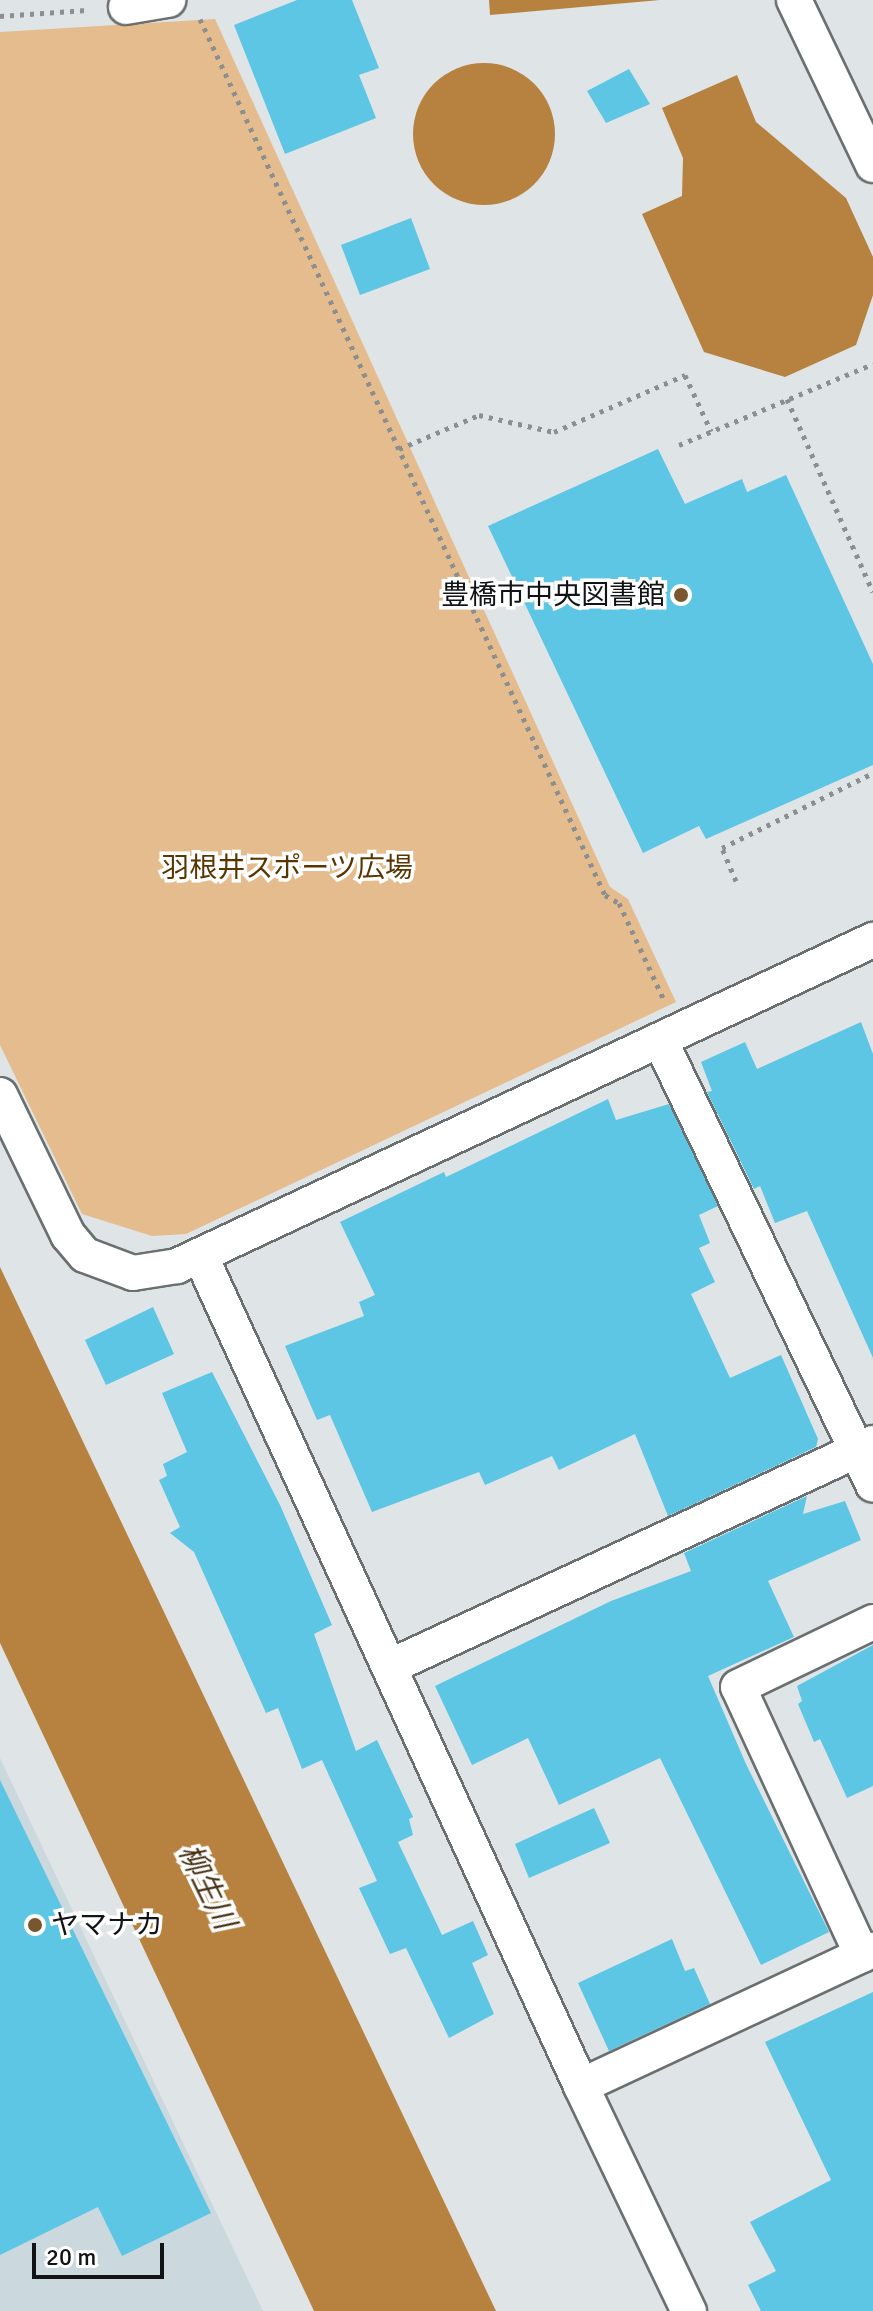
<!DOCTYPE html>
<meta charset="utf-8">
<style>
body{margin:0}
#map{position:relative;width:873px;height:2311px;overflow:hidden;background:#dfe4e6;font-family:Signika,"Noto Sans JP",sans-serif}
div>[style]{position:absolute}
[style*='--x']{left:calc(var(--x)*1px);top:calc(var(--y)*1px);width:calc(var(--w)*1px);rotate:calc(var(--a)*1deg)}
.built>*{inset:0;background:#cbd9de}
.green>*{inset:0;background:#e5bc8d}
.water>*{inset:0;background:#b78240}
.round{border-radius:50%}
.building>*{inset:0;background:#5dc6e4}
.path>*{height:5px;margin-top:-2.5px;transform-origin:0;background:repeating-linear-gradient(90deg,#8b8f90 0 4px,transparent 0 10px)}
.roads{filter:drop-shadow(2px 0 #6a6f70) drop-shadow(-2px 0 #6a6f70) drop-shadow(0 2px #6a6f70) drop-shadow(0 -2px #6a6f70)}
.street>*{height:34px;margin:-17px;padding:0 17px;transform-origin:17px;border-radius:17px;background:#fff}
.dots>*{width:22px;height:22px;translate:-50% -50%;box-sizing:border-box;border:4px solid #fff;border-radius:50%}
span{translate:-50% -50%;white-space:nowrap;text-align:center;line-height:1.15;-webkit-text-stroke:7px #fff;paint-order:stroke}
.poi-label{font-size:28px;color:#111314}
.right{translate:-100% -50%;text-align:right}
.left{translate:0 -50%;text-align:left}
.park-label{font-size:28px;color:#593600}
.water-label{font-size:30px;color:#473013;font-style:italic}
.scale{position:absolute;left:32px;top:2243px;width:132px;height:36px;box-sizing:border-box;border:4px solid #111314;border-top:0;padding-left:10px;font-size:24px;line-height:28px;white-space:nowrap;color:#111314;-webkit-text-stroke:6px #fff;paint-order:stroke}
</style>
<div id="map">
<div class="built">
<div style="clip-path:polygon(0 1758px,263px 2311px,0 2311px)"></div>
</div>
<div class="green">
<div style="clip-path:polygon(215px 19px,610px 887px,628px 899px,676px 1002px,186px 1234px,152px 1236px,82px 1214px,0 1045px,0 32px)"></div>
</div>
<div class="water">
<div style="clip-path:polygon(489px 0,660px 0,490px 15px)"></div>
<div class="round" style="left:413px;top:63px;width:142px;height:142px"></div>
<div style="clip-path:polygon(737px 75px,756px 122px,846px 198px,873px 257px,873px 295px,856px 345px,785px 377px,704px 352px,642px 214px,682px 196px,683px 158px,662px 108px)"></div>
<div style="clip-path:polygon(0 1267px,136px 1553px,496px 2311px,314px 2311px,0 1643px)"></div>
</div>
<div class="building">
<div style="clip-path:polygon(297px 0,352px 0,379px 68px,359px 75px,376px 118px,285px 154px,234px 25px)"></div>
<div style="clip-path:polygon(629px 69px,650px 104px,606px 123px,587px 91px)"></div>
<div style="clip-path:polygon(411px 218px,430px 269px,360px 295px,341px 245px)"></div>
<div style="clip-path:polygon(658px 449px,685px 504px,742px 479px,747px 492px,786px 475px,873px 664px,873px 765px,706px 839px,699px 826px,643px 853px,488px 526px)"></div>
<div style="clip-path:polygon(861px 1022px,873px 1054px,873px 1358px,807px 1211px,775px 1223px,760px 1186px,754px 1189px,707px 1092px,712px 1091px,701px 1062px,745px 1042px,757px 1069px)"></div>
<div style="clip-path:polygon(608px 1099px,616px 1120px,669px 1104px,718px 1206px,699px 1215px,710px 1243px,699px 1248px,715px 1282px,691px 1294px,730px 1378px,781px 1355px,818px 1439px,816px 1447px,668px 1516px,635px 1434px,559px 1470px,552px 1456px,485px 1485px,479px 1472px,372px 1512px,330px 1415px,317px 1420px,285px 1346px,364px 1316px,359px 1302px,375px 1295px,340px 1222px,444px 1172px,446px 1177px)"></div>
<div style="clip-path:polygon(153px 1307px,174px 1354px,106px 1385px,85px 1340px)"></div>
<div style="clip-path:polygon(212px 1372px,280px 1505px,332px 1625px,314px 1634px,356px 1751px,377px 1740px,413px 1817px,409px 1819px,413px 1835px,398px 1842px,442px 1935px,473px 1921px,488px 1955px,472px 1963px,494px 2014px,449px 2038px,406px 1948px,390px 1954px,359px 1888px,377px 1881px,322px 1760px,302px 1769px,278px 1708px,266px 1713px,194px 1552px,170px 1533px,180px 1527px,159px 1480px,167px 1476px,163px 1464px,187px 1452px,162px 1393px)"></div>
<div style="clip-path:polygon(807px 1496px,803px 1514px,845px 1501px,861px 1540px,768px 1581px,794px 1637px,708px 1676px,746px 1764px,829px 1932px,761px 1965px,660px 1758px,559px 1805px,528px 1738px,472px 1765px,435px 1686px,611px 1601px,691px 1571px,684px 1553px)"></div>
<div style="clip-path:polygon(873px 1645px,873px 1786px,847px 1798px,820px 1739px,814px 1742px,798px 1704px,802px 1701px,797px 1686px)"></div>
<div style="clip-path:polygon(0 1780px,211px 2213px,122px 2256px,98px 2207px,0 2255px)"></div>
<div style="clip-path:polygon(594px 1808px,610px 1843px,529px 1878px,515px 1844px)"></div>
<div style="clip-path:polygon(672px 1939px,685px 1971px,694px 1968px,710px 2004px,609px 2051px,578px 1983px)"></div>
<div style="clip-path:polygon(873px 1992px,873px 2311px,761px 2311px,748px 2285px,776px 2271px,750px 2222px,831px 2180px,765px 2042px)"></div>
</div>
<div class="path">
<div style="--x:0;--y:16;--w:87;--a:-3.9"></div>
<div style="--x:200;--y:19;--w:965;--a:65.19"></div>
<div style="--x:605;--y:895;--w:16;--a:30"></div>
<div style="--x:619;--y:903;--w:105;--a:65.1"></div>
<div style="--x:787;--y:399;--w:211;--a:66"></div>
<div style="--x:679;--y:445;--w:210;--a:-22.7"></div>
<div style="--x:399;--y:449;--w:87;--a:-23"></div>
<div style="--x:479;--y:415;--w:77;--a:12.8"></div>
<div style="--x:554;--y:432;--w:143;--a:-23.5"></div>
<div style="--x:685;--y:375;--w:62;--a:65.1"></div>
<div style="--x:736;--y:881;--w:36;--a:-113"></div>
<div style="--x:722;--y:848;--w:169;--a:-26.4"></div>
</div>
<div class="roads">
<div class="street">
<div style="--x:794;--y:0;--w:183;--a:64.4"></div>
<div style="--x:126;--y:7;--w:43;--a:-9.5"></div>
<div style="--x:660;--y:1040;--w:493;--a:64.4"></div>
<div style="--x:0;--y:1095;--w:156;--a:64.1"></div>
<div style="--x:68;--y:1235;--w:26;--a:50"></div>
<div style="--x:85;--y:1255;--w:51;--a:20.6"></div>
<div style="--x:133;--y:1273;--w:45;--a:-9"></div>
<div style="--x:177;--y:1266;--w:769;--a:-25.1"></div>
<div style="--x:201;--y:1257;--w:912;--a:65.37"></div>
<div style="--x:581;--y:2086;--w:250;--a:64.4"></div>
<div style="--x:389;--y:1667;--w:533;--a:-24.84"></div>
<div style="--x:862;--y:1955;--w:295;--a:-114.8"></div>
<div style="--x:738;--y:1687;--w:150;--a:-25.7"></div>
<div style="--x:581;--y:2086;--w:322;--a:-25"></div>
</div>
</div>
<div class="dots">
<div style="left:681px;top:595px;background:#78572e"></div>
<div style="left:35px;top:1925px;background:#78572e"></div>
</div>
<div class="poi-label">
<span class="right" style="left:665px;top:595px">豊橋市中央図書館</span>
<span class="left" style="left:51px;top:1925px">ヤマナカ</span>
</div>
<div class="park-label">
<span style="left:287px;top:868px">羽根井スポーツ広場</span>
</div>
<div class="water-label">
<span style="left:206px;top:1887px;rotate:64deg">柳生川</span>
</div>
<div class="scale">20 m</div>
</div>
